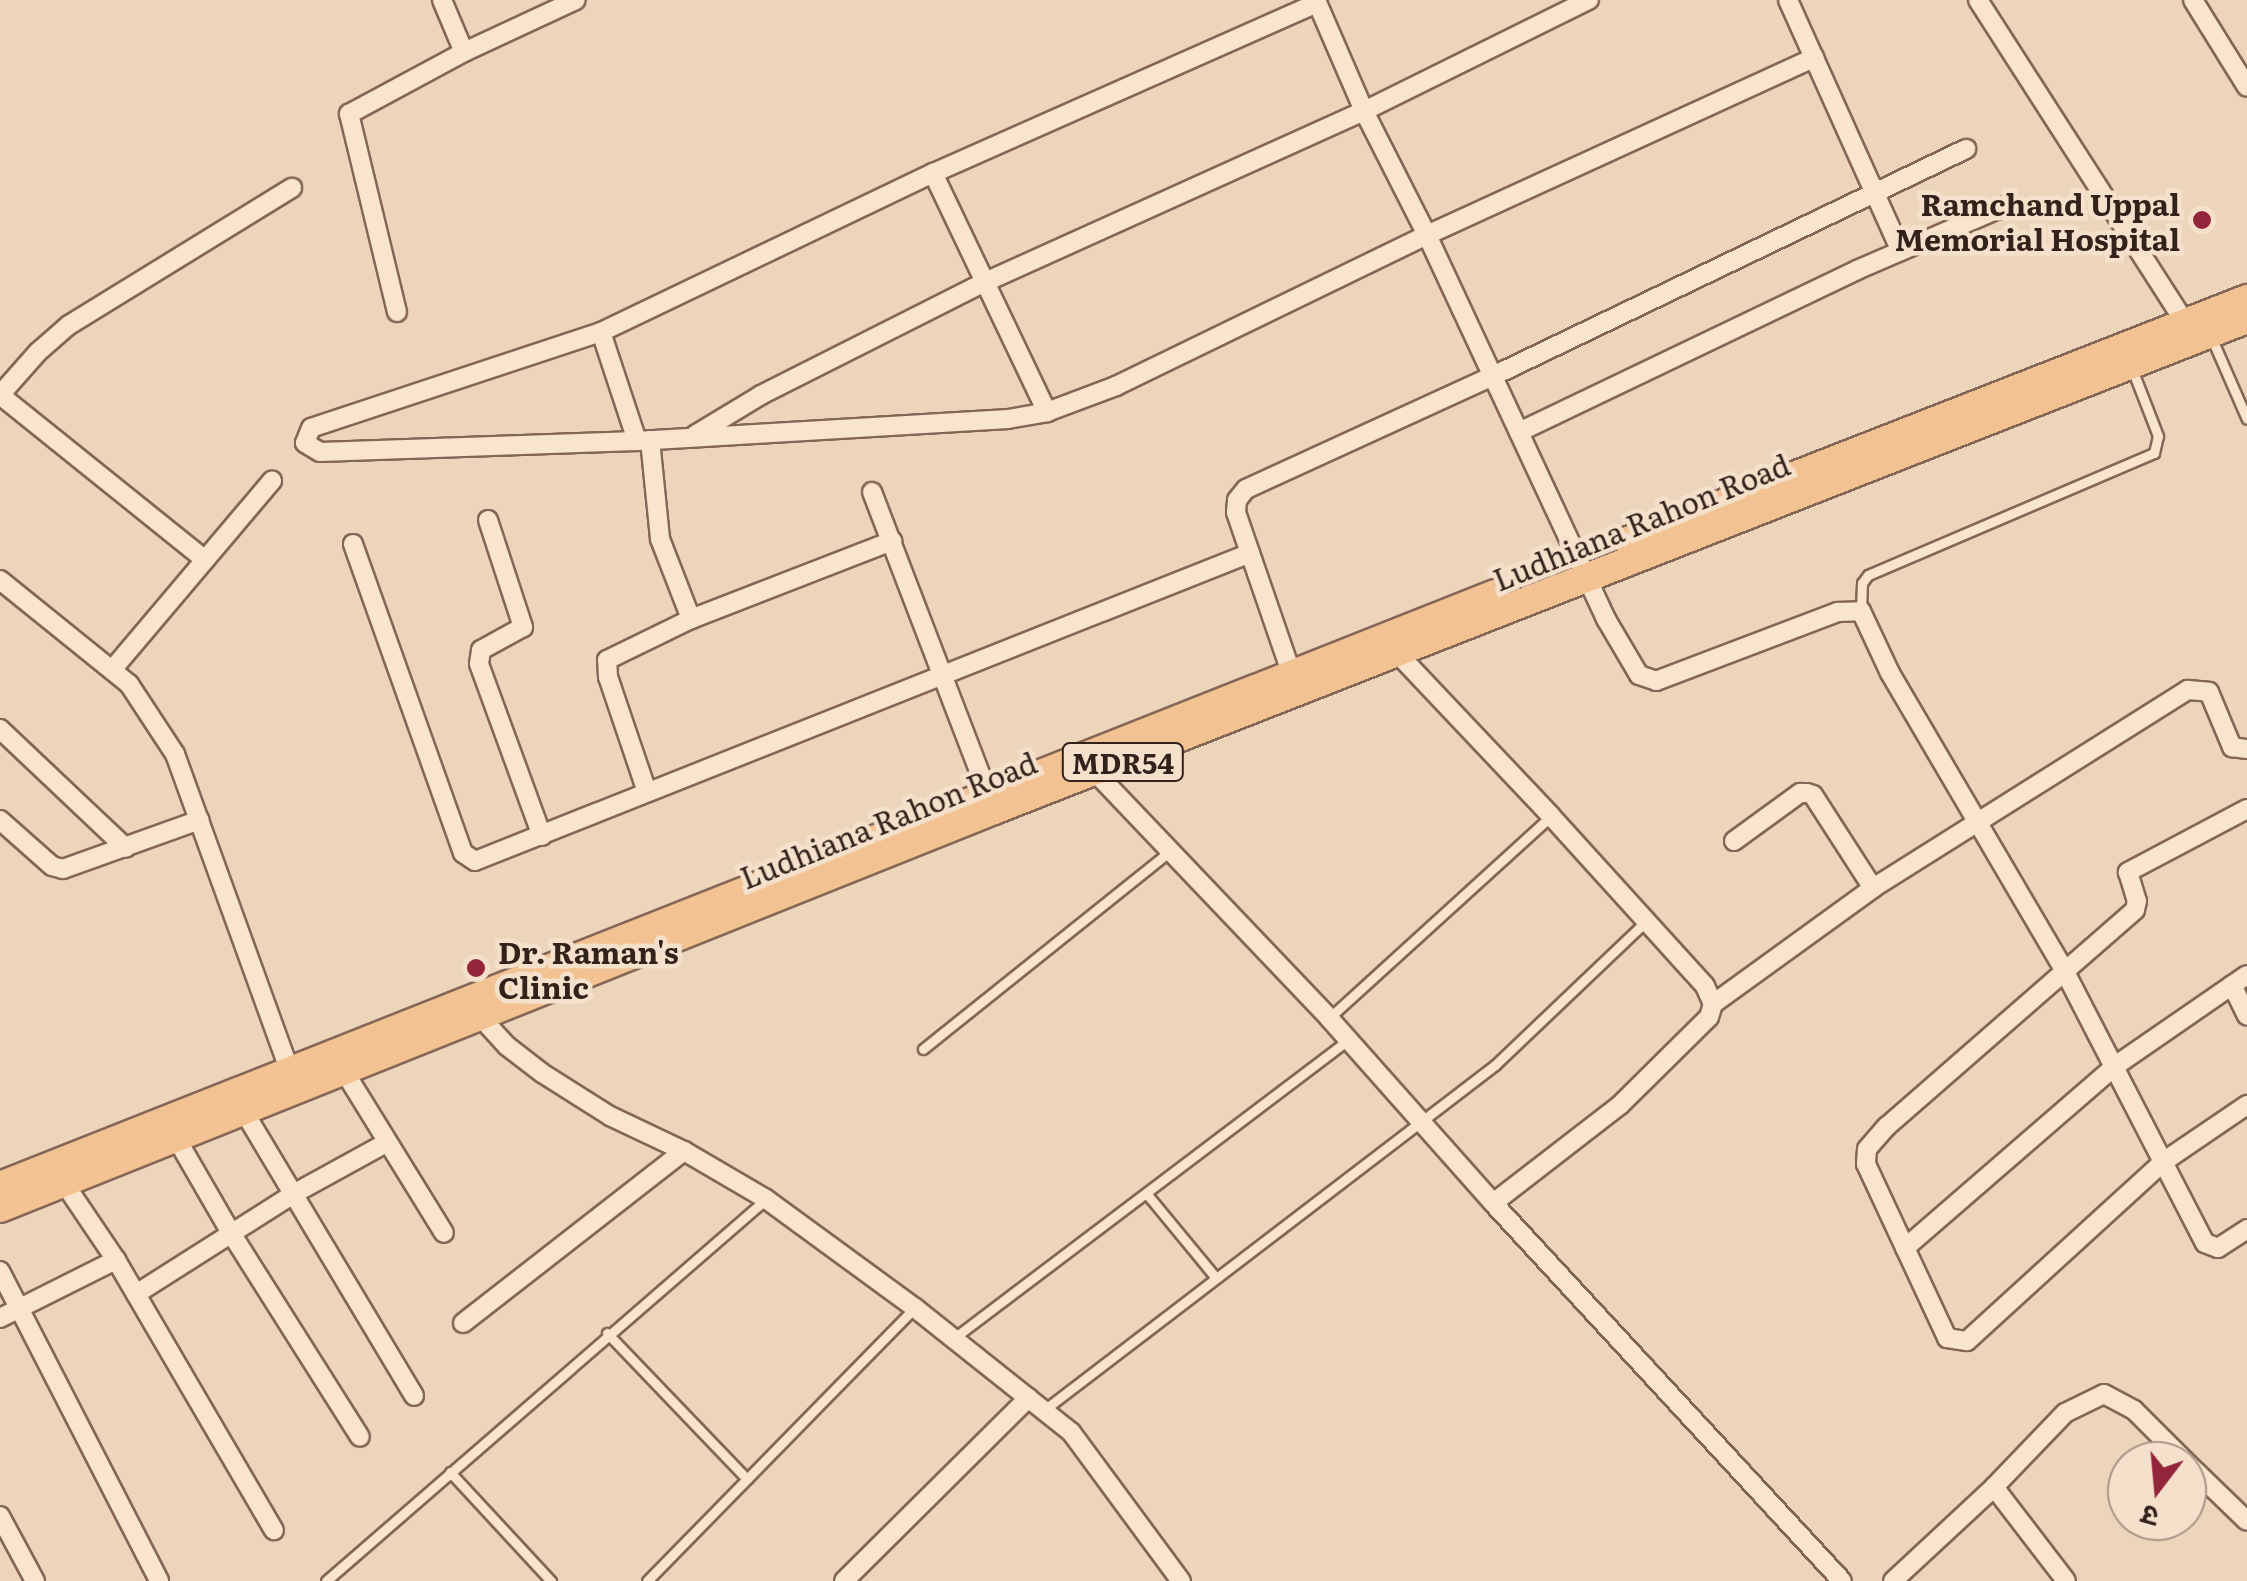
<!DOCTYPE html>
<meta charset="utf-8">
<style>
body{margin:0}
#map{position:relative;width:2247px;height:1581px;overflow:hidden;background:#edd5bc;font-family:Literata,"Noto Sans Devanagari",serif}
div>[style]{position:absolute}
[style*='--x']{left:calc(var(--x)*1px);top:calc(var(--y)*1px);width:calc(var(--w)*1px);rotate:calc(var(--a)*1deg)}
.roads{filter:drop-shadow(2px 0 #846656) drop-shadow(-2px 0 #846656) drop-shadow(0 2px #846656) drop-shadow(0 -2px #846656)}
.service>*{height:9px;margin:-4.5px;padding:0 4.5px;transform-origin:4.5px;border-radius:4.5px;background:#f9e4ce}
.minor>*{height:18px;margin:-9px;padding:0 9px;transform-origin:9px;border-radius:9px;background:#f9e4ce}
.primary>*{height:28px;margin:-14px;padding:0 14px;transform-origin:14px;border-radius:14px;background:#f2c292}
.dots>*{width:28px;height:28px;translate:-50% -50%;box-sizing:border-box;border:5px solid #f5e1cb;border-radius:50%}
span{translate:-50% -50%;white-space:nowrap;text-align:center;line-height:1.15;-webkit-text-stroke:9px #f5e1cb;paint-order:stroke}
.shield-label span{padding:2px 8px;background:#f5e1cb;border:2px solid;border-radius:8px;-webkit-text-stroke-width:0}
.shield-label{font-size:28px;color:#33221b;font-weight:700}
.poi-label{font-size:30px;color:#33221b;font-weight:700}
.right{translate:-100% -50%;text-align:right}
.left{translate:0 -50%;text-align:left}
.street-label{font-size:30px;color:#33221b}
.north{position:absolute;left:2107px;top:1441px;width:100px;height:100px;box-sizing:border-box;background:#f5e1cb;border:2px solid #a79585;border-radius:50%;rotate:196deg;font-size:28px;font-weight:700;line-height:40px;text-align:center;color:#33221b}
.north::after{content:'';display:block;margin:auto;width:35px;height:45px;background:#93263b;clip-path:polygon(50% 0,100% 100%,50% 72%,0 100%)}
</style>
<div id="map">
<div class="roads">
<div class="service">
<div style="--x:2212;--y:339;--w:87;--a:66.4"></div>
<div style="--x:1861;--y:611;--w:28;--a:-88"></div>
<div style="--x:1862;--y:583;--w:10;--a:-53"></div>
<div style="--x:1868;--y:575;--w:311;--a:-23.1"></div>
<div style="--x:2154;--y:453;--w:17;--a:-77"></div>
<div style="--x:2158;--y:436;--w:72;--a:-111.2"></div>
<div style="--x:1329;--y:1018;--w:300;--a:-42.3"></div>
<div style="--x:923;--y:1049;--w:317;--a:-38.7"></div>
<div style="--x:1146;--y:1193;--w:110;--a:50.5"></div>
<div style="--x:607;--y:1333;--w:202;--a:46.2"></div>
<div style="--x:954;--y:1338;--w:494;--a:-37.1"></div>
<div style="--x:1044;--y:1410;--w:568;--a:-37.41"></div>
<div style="--x:1495;--y:1065;--w:207;--a:-43.6"></div>
<div style="--x:450;--y:1472;--w:149;--a:47.2"></div>
<div style="--x:326;--y:1581;--w:583;--a:-40.96"></div>
<div style="--x:647;--y:1581;--w:382;--a:-45.6"></div>
</div>
<div class="minor">
<div style="--x:442;--y:0;--w:56;--a:67.1"></div>
<div style="--x:1316;--y:0;--w:121;--a:66.6"></div>
<div style="--x:1364;--y:111;--w:139;--a:63.1"></div>
<div style="--x:1427;--y:235;--w:424;--a:65"></div>
<div style="--x:1606;--y:619;--w:65;--a:59.5"></div>
<div style="--x:1639;--y:675;--w:18;--a:19"></div>
<div style="--x:1656;--y:681;--w:195;--a:-20.8"></div>
<div style="--x:1838;--y:612;--w:23;--a:-2"></div>
<div style="--x:1861;--y:611;--w:68;--a:64.9"></div>
<div style="--x:1890;--y:673;--w:344;--a:59.6"></div>
<div style="--x:2064;--y:970;--w:307;--a:62.7"></div>
<div style="--x:2205;--y:1243;--w:14;--a:21"></div>
<div style="--x:2218;--y:1248;--w:35;--a:-33"></div>
<div style="--x:1788;--y:0;--w:275;--a:65.8"></div>
<div style="--x:1978;--y:0;--w:394;--a:57.3"></div>
<div style="--x:2193;--y:0;--w:102;--a:58.2"></div>
<div style="--x:1317;--y:3;--w:420;--a:156.1"></div>
<div style="--x:933;--y:173;--w:368;--a:154.4"></div>
<div style="--x:601;--y:332;--w:305;--a:161.7"></div>
<div style="--x:311;--y:428;--w:16;--a:112"></div>
<div style="--x:305;--y:443;--w:17;--a:31"></div>
<div style="--x:320;--y:452;--w:317;--a:-2"></div>
<div style="--x:637;--y:441;--w:372;--a:-3.4"></div>
<div style="--x:1008;--y:419;--w:40;--a:-10"></div>
<div style="--x:1047;--y:412;--w:74;--a:-20.6"></div>
<div style="--x:1116;--y:386;--w:346;--a:-25.9"></div>
<div style="--x:1427;--y:235;--w:426;--a:-24.6"></div>
<div style="--x:933;--y:173;--w:265;--a:64.5"></div>
<div style="--x:397;--y:312;--w:204;--a:-103.6"></div>
<div style="--x:349;--y:114;--w:131;--a:-28.3"></div>
<div style="--x:464;--y:52;--w:123;--a:-24.9"></div>
<div style="--x:601;--y:332;--w:115;--a:71.7"></div>
<div style="--x:0;--y:395;--w:57;--a:-48.5"></div>
<div style="--x:38;--y:352;--w:41;--a:-41.1"></div>
<div style="--x:69;--y:325;--w:262;--a:-31.6"></div>
<div style="--x:0;--y:395;--w:263;--a:38.8"></div>
<div style="--x:1519;--y:432;--w:375;--a:-25.6"></div>
<div style="--x:1857;--y:270;--w:164;--a:-23.3"></div>
<div style="--x:695;--y:435;--w:77;--a:-31.2"></div>
<div style="--x:761;--y:395;--w:249;--a:-26.8"></div>
<div style="--x:983;--y:283;--w:418;--a:-24.3"></div>
<div style="--x:1364;--y:111;--w:251;--a:-26.3"></div>
<div style="--x:650;--y:440;--w:100;--a:84.2"></div>
<div style="--x:660;--y:539;--w:86;--a:68.8"></div>
<div style="--x:872;--y:492;--w:334;--a:69"></div>
<div style="--x:488;--y:520;--w:113;--a:71.9"></div>
<div style="--x:523;--y:627;--w:48;--a:151.3"></div>
<div style="--x:481;--y:650;--w:14;--a:98"></div>
<div style="--x:479;--y:664;--w:183;--a:69.9"></div>
<div style="--x:353;--y:544;--w:328;--a:70.4"></div>
<div style="--x:463;--y:853;--w:14;--a:34"></div>
<div style="--x:475;--y:861;--w:834;--a:-21.67"></div>
<div style="--x:0;--y:580;--w:166;--a:38.9"></div>
<div style="--x:129;--y:684;--w:84;--a:56.7"></div>
<div style="--x:175;--y:754;--w:344;--a:70.1"></div>
<div style="--x:1398;--y:654;--w:223;--a:46.6"></div>
<div style="--x:1551;--y:816;--w:229;--a:47.8"></div>
<div style="--x:1705;--y:986;--w:20;--a:66"></div>
<div style="--x:1713;--y:1004;--w:14;--a:107"></div>
<div style="--x:1709;--y:1017;--w:125;--a:135.3"></div>
<div style="--x:1620;--y:1105;--w:160;--a:142.3"></div>
<div style="--x:112;--y:670;--w:248;--a:-49.8"></div>
<div style="--x:1291;--y:672;--w:169;--a:-109"></div>
<div style="--x:1236;--y:512;--w:12;--a:-85"></div>
<div style="--x:1237;--y:500;--w:14;--a:-51"></div>
<div style="--x:1246;--y:489;--w:272;--a:-24.6"></div>
<div style="--x:1493;--y:376;--w:525;--a:-25.64"></div>
<div style="--x:0;--y:729;--w:173;--a:43.4"></div>
<div style="--x:1096;--y:773;--w:338;--a:46.4"></div>
<div style="--x:1329;--y:1018;--w:247;--a:48.4"></div>
<div style="--x:1493;--y:1203;--w:514;--a:47.28"></div>
<div style="--x:647;--y:792;--w:121;--a:-108.7"></div>
<div style="--x:608;--y:677;--w:17;--a:-93"></div>
<div style="--x:607;--y:660;--w:93;--a:-26"></div>
<div style="--x:691;--y:619;--w:216;--a:-21.2"></div>
<div style="--x:2247;--y:809;--w:135;--a:152.1"></div>
<div style="--x:2128;--y:872;--w:30;--a:73"></div>
<div style="--x:2137;--y:901;--w:9;--a:103"></div>
<div style="--x:2135;--y:910;--w:329;--a:138.9"></div>
<div style="--x:1887;--y:1126;--w:30;--a:131"></div>
<div style="--x:1867;--y:1149;--w:15;--a:94"></div>
<div style="--x:1866;--y:1164;--w:192;--a:65"></div>
<div style="--x:1947;--y:1338;--w:20;--a:9"></div>
<div style="--x:1967;--y:1341;--w:265;--a:-42.4"></div>
<div style="--x:2163;--y:1162;--w:102;--a:-34.2"></div>
<div style="--x:0;--y:820;--w:69;--a:41.5"></div>
<div style="--x:52;--y:866;--w:11;--a:15"></div>
<div style="--x:63;--y:869;--w:145;--a:-19.7"></div>
<div style="--x:1734;--y:841;--w:82;--a:-36"></div>
<div style="--x:1800;--y:793;--w:7;--a:0"></div>
<div style="--x:1807;--y:793;--w:6;--a:18"></div>
<div style="--x:1813;--y:795;--w:111;--a:57.2"></div>
<div style="--x:2232;--y:985;--w:34;--a:64"></div>
<div style="--x:1713;--y:1004;--w:198;--a:-35.9"></div>
<div style="--x:1873;--y:888;--w:372;--a:-32.2"></div>
<div style="--x:2188;--y:690;--w:21;--a:5"></div>
<div style="--x:2209;--y:692;--w:60;--a:67.3"></div>
<div style="--x:2232;--y:747;--w:15;--a:8"></div>
<div style="--x:474;--y:1010;--w:49;--a:47.5"></div>
<div style="--x:507;--y:1046;--w:44;--a:37.6"></div>
<div style="--x:542;--y:1073;--w:80;--a:32.3"></div>
<div style="--x:610;--y:1116;--w:82;--a:25.3"></div>
<div style="--x:684;--y:1151;--w:95;--a:30.3"></div>
<div style="--x:766;--y:1199;--w:185;--a:36.2"></div>
<div style="--x:915;--y:1308;--w:199;--a:38.5"></div>
<div style="--x:1071;--y:1432;--w:185;--a:53.6"></div>
<div style="--x:344;--y:1071;--w:190;--a:58.3"></div>
<div style="--x:243;--y:1110;--w:333;--a:59.1"></div>
<div style="--x:175;--y:1136;--w:112;--a:60"></div>
<div style="--x:231;--y:1233;--w:241;--a:57.7"></div>
<div style="--x:64;--y:1183;--w:93;--a:56"></div>
<div style="--x:116;--y:1260;--w:313;--a:59.7"></div>
<div style="--x:1905;--y:1248;--w:278;--a:-40.9"></div>
<div style="--x:2115;--y:1066;--w:160;--a:-34.6"></div>
<div style="--x:0;--y:1271;--w:348;--a:62.8"></div>
<div style="--x:136;--y:1294;--w:188;--a:-32.4"></div>
<div style="--x:295;--y:1193;--w:104;--a:-28.8"></div>
<div style="--x:0;--y:1318;--w:130;--a:-26.6"></div>
<div style="--x:463;--y:1323;--w:280;--a:-37.9"></div>
<div style="--x:2187;--y:1463;--w:83;--a:44"></div>
<div style="--x:1994;--y:1487;--w:103;--a:-46.2"></div>
<div style="--x:2065;--y:1413;--w:43;--a:-26"></div>
<div style="--x:2104;--y:1394;--w:34;--a:28"></div>
<div style="--x:2134;--y:1410;--w:72;--a:45"></div>
<div style="--x:0;--y:1516;--w:74;--a:61.7"></div>
<div style="--x:844;--y:1581;--w:260;--a:-44.8"></div>
<div style="--x:1893;--y:1581;--w:138;--a:-42.9"></div>
<div style="--x:1994;--y:1487;--w:118;--a:52.5"></div>
</div>
<div class="primary">
<div style="--x:1628;--y:541;--w:665;--a:-21.35"></div>
<div style="--x:0;--y:1186;--w:1608;--a:-21.6"></div>
<div style="--x:0;--y:1208;--w:1071;--a:-21.82"></div>
<div style="--x:994;--y:810;--w:1346;--a:-21.4"></div>
</div>
</div>
<div class="dots">
<div style="left:2202px;top:220px;background:#93263b"></div>
<div style="left:476px;top:968px;background:#93263b"></div>
</div>
<div class="shield-label">
<span style="left:1123px;top:762px">MDR54</span>
</div>
<div class="poi-label">
<span class="right" style="left:2180px;top:220px">Ramchand Uppal<br>Memorial Hospital</span>
<span class="left" style="left:498px;top:968px">Dr. Raman's<br>Clinic</span>
</div>
<div class="street-label">
<span style="left:1641px;top:521px;rotate:-22deg">Ludhiana Rahon Road</span>
<span style="left:888px;top:819px;rotate:-22deg">Ludhiana Rahon Road</span>
</div>
<div class="north">उ</div>
</div>
